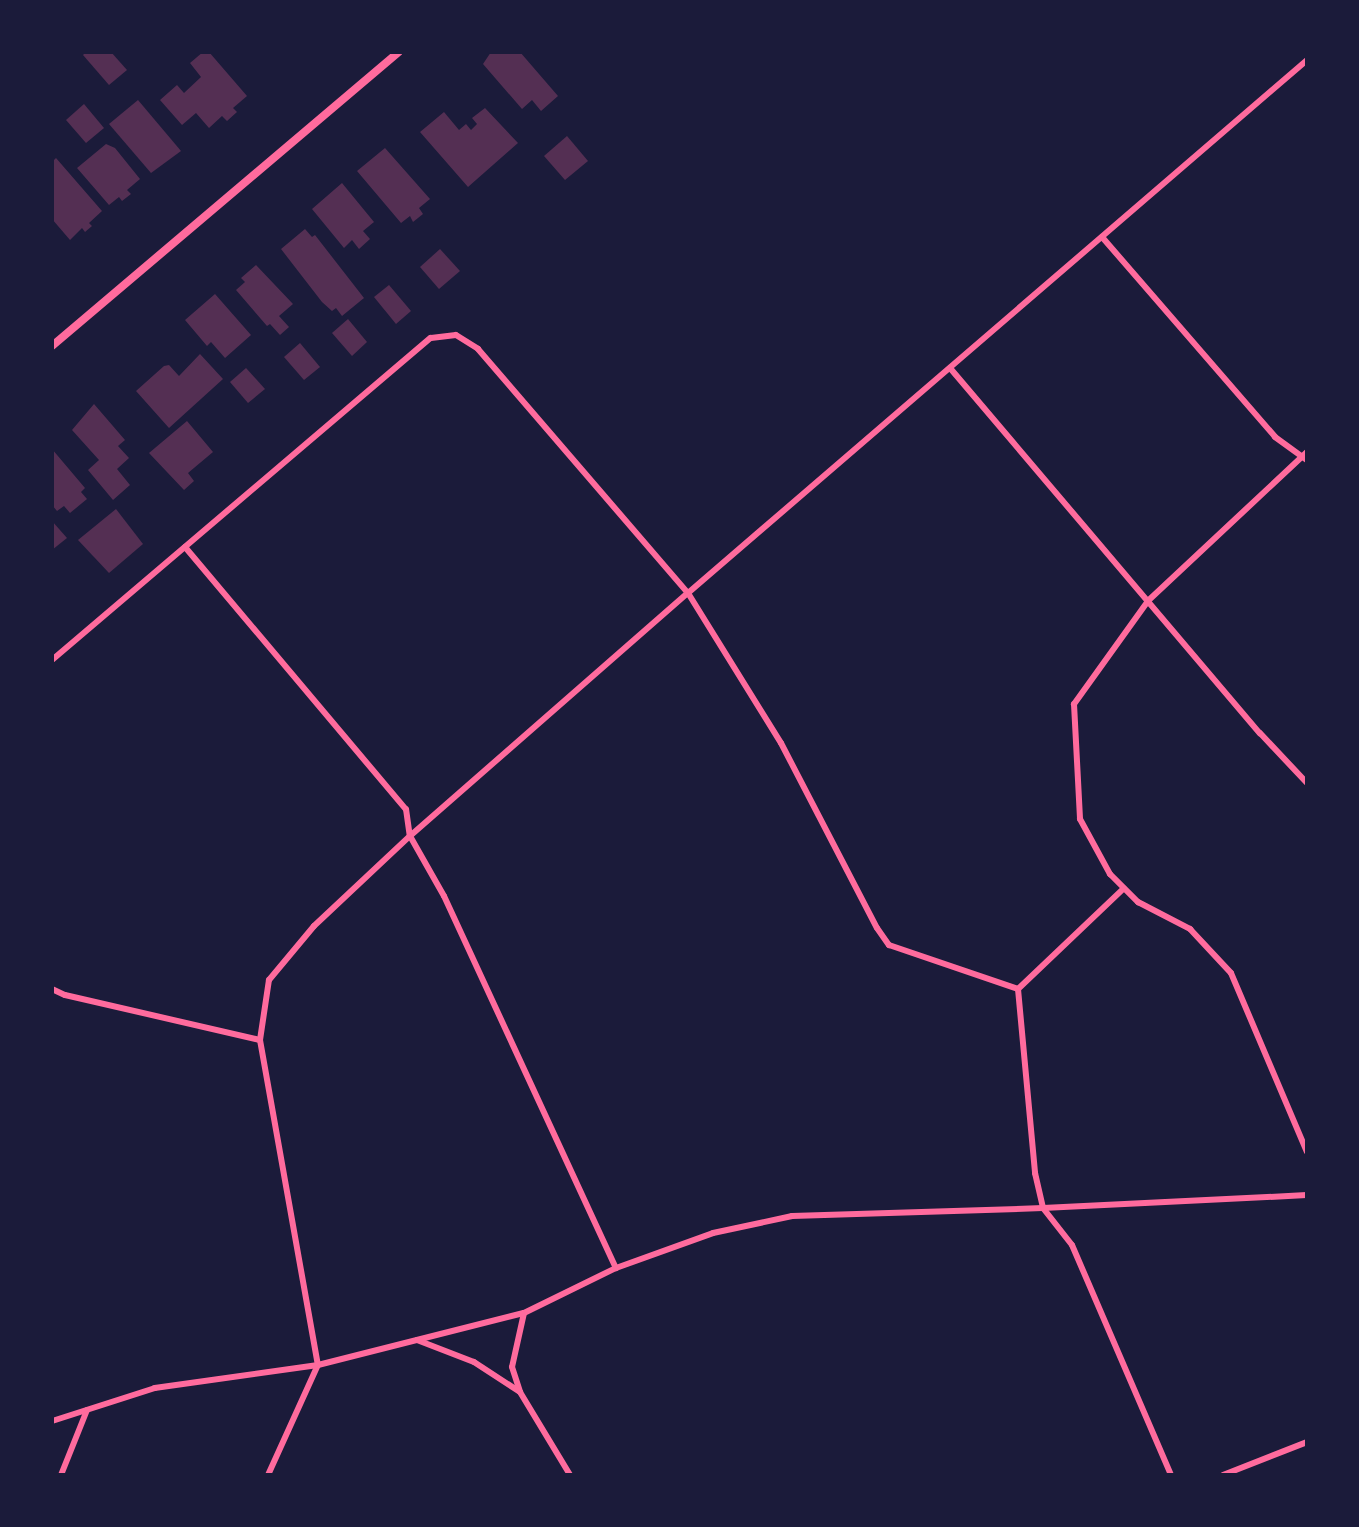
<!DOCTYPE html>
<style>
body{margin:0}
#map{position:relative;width:1359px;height:1527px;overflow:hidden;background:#1b1b3a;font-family:"Playfair Display",serif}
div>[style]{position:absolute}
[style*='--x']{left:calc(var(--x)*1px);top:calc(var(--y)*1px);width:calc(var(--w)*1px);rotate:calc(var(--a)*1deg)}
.building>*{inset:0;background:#542f53}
.service>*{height:6px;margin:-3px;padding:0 3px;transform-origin:3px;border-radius:3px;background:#ff6b9d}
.minor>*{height:8px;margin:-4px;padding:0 4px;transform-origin:4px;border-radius:4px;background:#ff6b9d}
span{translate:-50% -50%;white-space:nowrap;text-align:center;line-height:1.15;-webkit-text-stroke:6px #1b1b3a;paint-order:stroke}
.frame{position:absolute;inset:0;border:54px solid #1b1b3a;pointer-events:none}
</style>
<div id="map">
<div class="building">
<div style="clip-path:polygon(86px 52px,111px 52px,127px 70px,109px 85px,83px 55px)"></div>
<div style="clip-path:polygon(203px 52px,209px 52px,247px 96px,233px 108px,237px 112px,227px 121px,222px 116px,209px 128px,196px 113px,182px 125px,160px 100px,177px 85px,184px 93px,201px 77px,190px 63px)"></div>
<div style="clip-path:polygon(491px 52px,520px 52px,558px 96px,541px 111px,532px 100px,522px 109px,483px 64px)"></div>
<div style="clip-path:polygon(138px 100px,181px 151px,151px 173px,109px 124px)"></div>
<div style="clip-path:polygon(84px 104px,104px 128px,86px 143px,66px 120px)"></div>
<div style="clip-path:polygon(485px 108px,518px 143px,468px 187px,420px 132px,444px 112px,459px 130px,466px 124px,471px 130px,477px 124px,472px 118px)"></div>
<div style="clip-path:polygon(567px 136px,588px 161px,565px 180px,544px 156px)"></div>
<div style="clip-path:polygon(106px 144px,115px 148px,140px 179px,127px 190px,131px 194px,122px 201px,119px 197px,109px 205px,77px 168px)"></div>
<div style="clip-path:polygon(385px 148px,430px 199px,419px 208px,423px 214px,413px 222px,410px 216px,401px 223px,357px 171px)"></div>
<div style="clip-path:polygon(56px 158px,102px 211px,89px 223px,92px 226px,85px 232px,82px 228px,70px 240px,52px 219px,52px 162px)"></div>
<div style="clip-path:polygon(342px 183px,374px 222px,363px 231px,370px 239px,359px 249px,352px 240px,344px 248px,312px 209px)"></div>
<div style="clip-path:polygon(305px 229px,312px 237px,315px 235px,364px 298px,342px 316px,336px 308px,332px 311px,322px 302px,281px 249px)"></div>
<div style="clip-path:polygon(440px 249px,460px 271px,439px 289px,420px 267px)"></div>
<div style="clip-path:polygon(256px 265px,293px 304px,279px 316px,289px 327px,280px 335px,270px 324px,267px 326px,236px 290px,245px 282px,241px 278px)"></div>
<div style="clip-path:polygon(389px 285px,411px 311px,396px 324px,374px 297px)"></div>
<div style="clip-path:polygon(215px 294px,251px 335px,225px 358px,211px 342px,207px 346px,185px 320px)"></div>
<div style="clip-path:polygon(348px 319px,367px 342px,352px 356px,332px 333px)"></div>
<div style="clip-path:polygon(300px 343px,320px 367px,304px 380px,284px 357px)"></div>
<div style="clip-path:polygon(200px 354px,223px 379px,169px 428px,136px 391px,164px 366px,169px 365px,179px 376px)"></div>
<div style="clip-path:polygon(246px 368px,265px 389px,248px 403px,230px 382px)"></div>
<div style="clip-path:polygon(94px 404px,125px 440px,118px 446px,129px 458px,117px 469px,130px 485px,113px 500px,88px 470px,99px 460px,72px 430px)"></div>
<div style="clip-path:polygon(187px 421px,213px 452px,188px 473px,194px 481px,184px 490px,149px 453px)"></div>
<div style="clip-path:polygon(52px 449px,85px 488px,81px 492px,87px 499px,70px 513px,64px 506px,57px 511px,52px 505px)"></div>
<div style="clip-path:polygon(116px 509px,143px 544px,109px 573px,78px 540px)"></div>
<div style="clip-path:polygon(52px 521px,67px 538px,52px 550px)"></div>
</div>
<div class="service">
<div style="--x:1102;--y:237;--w:264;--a:49.1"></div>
<div style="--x:1275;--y:437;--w:39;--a:36"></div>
<div style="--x:950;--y:368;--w:479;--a:49.7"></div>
<div style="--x:1260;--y:733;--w:69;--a:46.8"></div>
<div style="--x:1307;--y:452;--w:218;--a:136.9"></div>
<div style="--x:1148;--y:601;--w:127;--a:125.7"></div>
<div style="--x:1074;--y:704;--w:115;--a:87"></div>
<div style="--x:1080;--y:819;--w:63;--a:61.4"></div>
<div style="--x:1110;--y:874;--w:40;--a:45"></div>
<div style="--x:1138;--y:902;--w:59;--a:27.4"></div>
<div style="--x:1190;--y:929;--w:60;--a:47"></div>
<div style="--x:1231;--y:973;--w:194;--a:67"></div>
<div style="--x:185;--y:547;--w:343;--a:49.9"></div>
<div style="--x:406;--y:809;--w:27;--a:82"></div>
<div style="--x:410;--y:836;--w:69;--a:60.5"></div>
<div style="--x:444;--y:896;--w:410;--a:65.2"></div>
<div style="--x:616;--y:1268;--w:103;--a:-19.8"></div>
<div style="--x:713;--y:1233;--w:81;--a:-12.1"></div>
<div style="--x:792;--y:1216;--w:251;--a:-1.8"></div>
<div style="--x:1043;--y:1208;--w:47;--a:51.9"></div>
<div style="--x:1072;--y:1245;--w:250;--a:66.7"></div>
<div style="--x:52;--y:660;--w:497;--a:-40.4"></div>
<div style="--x:431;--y:338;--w:25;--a:-7"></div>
<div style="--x:456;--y:335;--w:26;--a:32"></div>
<div style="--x:478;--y:349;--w:322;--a:49.3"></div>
<div style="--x:688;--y:593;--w:817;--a:-40.73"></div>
<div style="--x:52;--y:989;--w:14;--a:25"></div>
<div style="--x:65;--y:995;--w:200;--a:13"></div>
<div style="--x:260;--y:1040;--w:330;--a:79.9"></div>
<div style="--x:318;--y:1365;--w:165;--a:172"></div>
<div style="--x:155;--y:1388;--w:108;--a:162.2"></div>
<div style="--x:1018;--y:989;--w:146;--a:-43.6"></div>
<div style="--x:260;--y:1040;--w:61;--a:-81.5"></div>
<div style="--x:269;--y:980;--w:70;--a:-50.2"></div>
<div style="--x:314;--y:926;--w:132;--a:-43.2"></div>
<div style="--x:410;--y:836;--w:369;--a:-41.2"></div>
<div style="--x:688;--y:593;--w:176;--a:58.2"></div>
<div style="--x:781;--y:743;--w:208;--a:62.6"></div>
<div style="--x:877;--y:928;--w:21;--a:55"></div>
<div style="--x:889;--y:945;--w:136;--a:18.8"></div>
<div style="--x:1018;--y:989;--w:185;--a:84.7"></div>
<div style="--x:1035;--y:1173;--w:36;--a:77"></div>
<div style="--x:1043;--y:1208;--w:264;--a:-2.8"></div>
<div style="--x:524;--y:1313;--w:55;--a:102.5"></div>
<div style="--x:512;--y:1367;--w:26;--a:72"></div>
<div style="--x:520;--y:1392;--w:97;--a:58.9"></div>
<div style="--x:417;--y:1340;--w:61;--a:21.1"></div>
<div style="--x:474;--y:1362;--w:55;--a:33.1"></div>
<div style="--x:61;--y:1475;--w:70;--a:-68.2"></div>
<div style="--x:268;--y:1475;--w:121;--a:-65.6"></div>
<div style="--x:318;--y:1365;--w:212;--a:-14.2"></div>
<div style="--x:524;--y:1313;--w:102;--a:-26.1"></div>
<div style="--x:1223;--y:1475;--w:90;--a:-21.4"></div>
</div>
<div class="minor">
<div style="--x:52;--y:346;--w:455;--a:-40.3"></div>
</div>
<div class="frame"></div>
</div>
